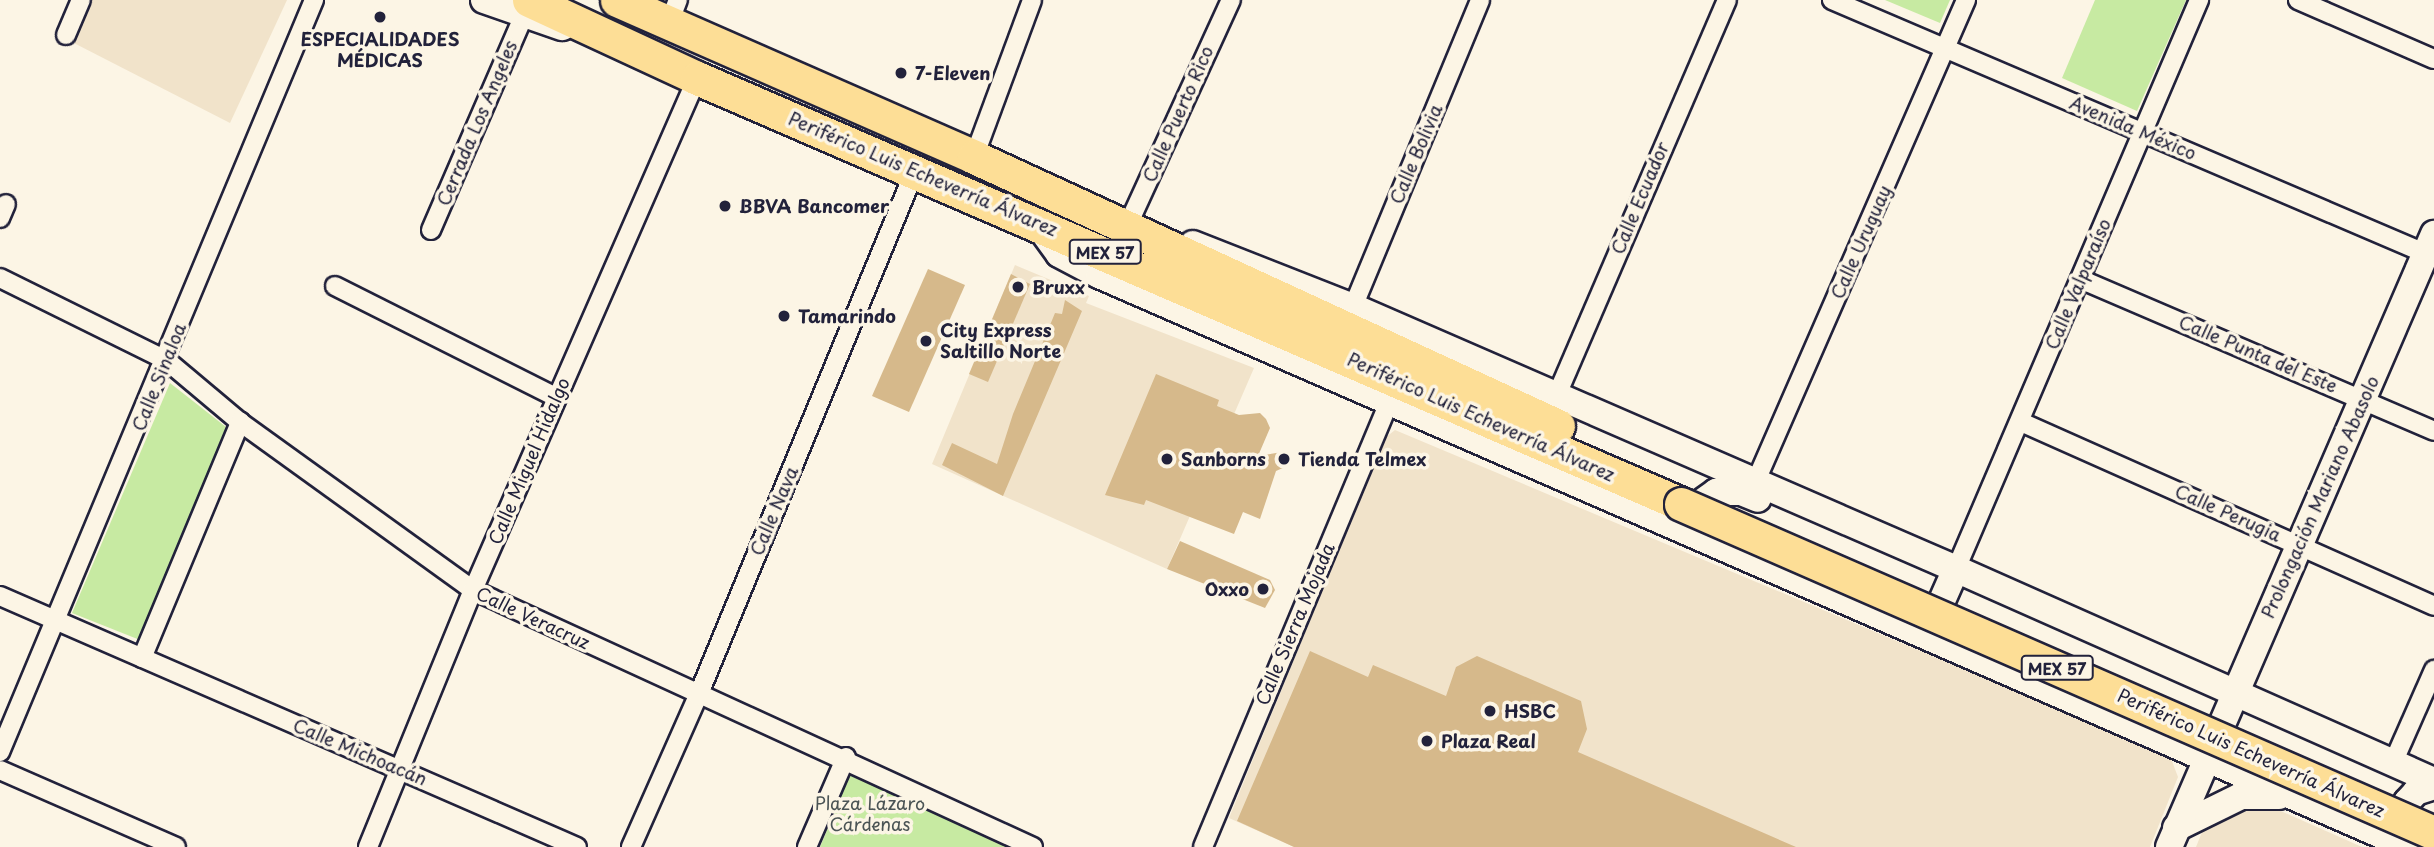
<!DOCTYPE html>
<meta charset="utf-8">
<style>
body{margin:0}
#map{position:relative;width:2434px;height:847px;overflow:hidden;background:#fcf5e5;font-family:"Playpen Sans",sans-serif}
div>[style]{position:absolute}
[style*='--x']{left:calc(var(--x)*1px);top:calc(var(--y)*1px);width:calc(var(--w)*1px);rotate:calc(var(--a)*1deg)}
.built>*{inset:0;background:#f1e3ca}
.green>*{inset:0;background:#c7eaa2}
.building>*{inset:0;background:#d6b98b}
.roads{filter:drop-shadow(2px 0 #22223b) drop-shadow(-2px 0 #22223b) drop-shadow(0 2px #22223b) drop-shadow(0 -2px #22223b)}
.street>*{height:18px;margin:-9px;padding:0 9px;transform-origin:9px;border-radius:9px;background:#fcf5e5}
.secondary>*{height:26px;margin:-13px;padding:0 13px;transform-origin:13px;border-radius:13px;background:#fcf5e5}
.highway>*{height:33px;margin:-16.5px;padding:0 16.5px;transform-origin:16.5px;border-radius:16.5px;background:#fdde96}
.bridges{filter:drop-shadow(2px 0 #22223b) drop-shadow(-2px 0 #22223b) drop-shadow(0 2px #22223b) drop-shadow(0 -2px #22223b)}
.highway-bridge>*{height:33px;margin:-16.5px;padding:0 16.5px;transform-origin:16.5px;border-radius:16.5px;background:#fdde96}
.dots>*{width:19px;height:19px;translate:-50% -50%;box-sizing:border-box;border:4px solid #fcf5e5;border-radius:50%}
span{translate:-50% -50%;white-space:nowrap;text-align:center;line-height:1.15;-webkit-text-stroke:7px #fcf5e5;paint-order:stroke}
.shield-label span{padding:2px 5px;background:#fcf5e5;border:2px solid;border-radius:5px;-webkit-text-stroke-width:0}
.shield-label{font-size:16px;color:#22223b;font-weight:700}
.poi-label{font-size:18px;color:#22223b;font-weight:700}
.left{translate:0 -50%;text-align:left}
.right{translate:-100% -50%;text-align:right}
.street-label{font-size:18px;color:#22223b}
.park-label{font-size:18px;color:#4b5455}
</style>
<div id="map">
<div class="built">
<div style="clip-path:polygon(86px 0,287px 0,230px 123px,68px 40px)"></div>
<div style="clip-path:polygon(1015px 265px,1089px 296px,1086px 303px,1254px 368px,1167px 569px,932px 464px)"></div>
<div style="clip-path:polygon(1395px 430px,2170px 756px,2178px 777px,2150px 847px,1294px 847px,1229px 818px,1385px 438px)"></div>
<div style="clip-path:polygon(2256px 800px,2362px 847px,2196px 847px,2204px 827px)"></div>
</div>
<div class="green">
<div style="clip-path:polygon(1885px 0,1950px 0,1940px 23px)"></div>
<div style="clip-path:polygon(2095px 0,2186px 0,2137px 111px,2062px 78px)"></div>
<div style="clip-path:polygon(170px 383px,226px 427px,140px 640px,72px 613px)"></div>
<div style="clip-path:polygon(852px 770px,1025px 847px,820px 847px)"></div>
</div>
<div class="building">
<div style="clip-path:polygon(928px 269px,965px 285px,909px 412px,872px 396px)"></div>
<div style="clip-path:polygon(1011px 274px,1030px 284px,988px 382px,969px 374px)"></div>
<div style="clip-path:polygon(1065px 300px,1082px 311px,1003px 496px,942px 465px,952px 443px,997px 464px,1013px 414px,1055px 313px,1062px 314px)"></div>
<div style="clip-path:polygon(1156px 374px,1219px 400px,1217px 406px,1239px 415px,1260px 413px,1266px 419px,1270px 428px,1258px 456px,1282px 452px,1285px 467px,1276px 471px,1260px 519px,1243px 512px,1234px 534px,1146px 500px,1144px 505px,1105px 495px)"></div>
<div style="clip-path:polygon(1180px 541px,1270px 580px,1275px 590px,1265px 608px,1167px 569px)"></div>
<div style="clip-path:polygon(1310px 651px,1368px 677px,1373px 665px,1446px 696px,1456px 667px,1477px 656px,1581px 701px,1587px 729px,1578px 752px,1796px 847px,1294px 847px,1237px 821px)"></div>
</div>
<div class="roads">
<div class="street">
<div style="--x:1832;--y:0;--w:655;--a:23.12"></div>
<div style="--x:2298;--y:0;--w:148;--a:23.5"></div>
<div style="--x:669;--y:23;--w:25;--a:-69"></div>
<div style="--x:66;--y:35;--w:38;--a:-67"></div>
<div style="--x:974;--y:157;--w:167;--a:-69.7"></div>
<div style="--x:0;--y:218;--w:15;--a:-67"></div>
<div style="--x:1126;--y:229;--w:252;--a:-65.4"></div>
<div style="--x:431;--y:230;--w:232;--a:-66.6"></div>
<div style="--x:0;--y:278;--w:185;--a:26.3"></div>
<div style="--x:166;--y:360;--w:97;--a:40"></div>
<div style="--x:240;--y:422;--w:287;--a:35.8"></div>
<div style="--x:473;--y:590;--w:616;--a:24.65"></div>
<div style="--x:2080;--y:279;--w:385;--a:23.2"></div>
<div style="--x:335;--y:286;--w:247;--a:26.7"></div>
<div style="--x:1353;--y:307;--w:332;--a:-67.5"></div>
<div style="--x:1556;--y:397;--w:432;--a:-66.7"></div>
<div style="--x:2021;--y:422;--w:452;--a:24"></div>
<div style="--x:1755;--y:483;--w:527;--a:-66.4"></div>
<div style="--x:1956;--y:569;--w:619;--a:-66.87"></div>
<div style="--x:0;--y:596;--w:629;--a:23.51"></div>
<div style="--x:142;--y:658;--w:256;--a:-67.4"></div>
<div style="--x:0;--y:752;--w:815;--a:-67.34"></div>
<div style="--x:2393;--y:763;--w:102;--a:-66.2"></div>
<div style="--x:0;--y:770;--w:192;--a:23.6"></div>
<div style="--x:368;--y:847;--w:278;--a:-67.8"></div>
<div style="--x:473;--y:590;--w:559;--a:-66.37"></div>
<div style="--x:631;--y:847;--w:165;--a:-66.1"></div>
<div style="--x:698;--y:696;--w:566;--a:-67.56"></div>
<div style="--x:807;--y:847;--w:98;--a:-66.6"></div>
<div style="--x:1203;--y:847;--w:481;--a:-67.3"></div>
</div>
<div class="secondary">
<div style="--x:484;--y:0;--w:83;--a:19.1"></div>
<div style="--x:1036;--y:222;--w:39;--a:54"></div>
<div style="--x:1059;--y:254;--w:45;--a:27.7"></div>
<div style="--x:1099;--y:275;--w:1429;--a:23.59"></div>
<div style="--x:1193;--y:244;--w:172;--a:21.5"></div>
<div style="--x:1353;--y:307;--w:657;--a:23.48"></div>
<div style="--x:1956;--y:569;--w:523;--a:23.92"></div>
<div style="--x:1678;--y:519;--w:47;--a:-35.4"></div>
<div style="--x:1716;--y:492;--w:25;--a:0"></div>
<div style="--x:1741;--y:492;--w:18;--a:22"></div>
<div style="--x:1917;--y:612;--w:20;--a:0"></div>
<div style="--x:1937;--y:612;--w:47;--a:-66.2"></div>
<div style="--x:2176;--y:828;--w:72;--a:-26.2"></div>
<div style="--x:2241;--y:796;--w:38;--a:0"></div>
<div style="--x:2406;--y:836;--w:20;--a:-101"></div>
<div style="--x:2402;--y:816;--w:15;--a:-70"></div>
<div style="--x:2407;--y:802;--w:13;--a:-48"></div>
<div style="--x:2416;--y:792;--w:19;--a:-18"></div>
<div style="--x:2169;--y:847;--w:668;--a:-66.62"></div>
</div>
<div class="highway">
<div style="--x:529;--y:0;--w:185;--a:24.9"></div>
<div style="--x:697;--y:78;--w:1072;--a:23.41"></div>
<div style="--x:617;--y:0;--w:390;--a:23.7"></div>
<div style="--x:974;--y:157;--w:643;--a:24.73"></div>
</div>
</div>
<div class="bridges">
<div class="highway-bridge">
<div style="--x:1681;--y:504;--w:822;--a:23.6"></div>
</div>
</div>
<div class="dots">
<div style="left:380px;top:17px;background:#22223b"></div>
<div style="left:901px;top:73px;background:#22223b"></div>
<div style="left:725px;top:206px;background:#22223b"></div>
<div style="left:1018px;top:287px;background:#22223b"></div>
<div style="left:784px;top:316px;background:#22223b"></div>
<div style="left:926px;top:341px;background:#22223b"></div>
<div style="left:1167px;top:459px;background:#22223b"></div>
<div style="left:1284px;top:459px;background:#22223b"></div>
<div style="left:1263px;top:589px;background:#22223b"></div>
<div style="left:1490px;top:711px;background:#22223b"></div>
<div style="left:1427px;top:741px;background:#22223b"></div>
</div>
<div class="shield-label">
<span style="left:1105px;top:252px">MEX 57</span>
<span style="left:2057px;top:668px">MEX 57</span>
</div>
<div class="poi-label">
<span style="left:380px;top:50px">ESPECIALIDADES<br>MÉDICAS</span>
<span class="left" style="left:915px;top:73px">7-Eleven</span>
<span class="left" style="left:739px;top:206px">BBVA Bancomer</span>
<span class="left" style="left:1032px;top:287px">Bruxx</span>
<span class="left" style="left:798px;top:316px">Tamarindo</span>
<span class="left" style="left:940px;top:341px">City Express<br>Saltillo Norte</span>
<span class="left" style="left:1181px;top:459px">Sanborns</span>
<span class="left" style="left:1298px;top:459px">Tienda Telmex</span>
<span class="right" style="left:1249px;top:589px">Oxxo</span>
<span class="left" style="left:1504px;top:711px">HSBC</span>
<span class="left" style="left:1441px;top:741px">Plaza Real</span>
</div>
<div class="street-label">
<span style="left:1178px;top:114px;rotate:-66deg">Calle Puerto Rico</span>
<span style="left:477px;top:123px;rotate:-67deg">Cerrada Los Angeles</span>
<span style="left:2133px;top:128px;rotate:23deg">Avenida México</span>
<span style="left:1416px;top:154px;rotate:-67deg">Calle Bolivia</span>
<span style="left:923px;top:174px;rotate:23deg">Periférico Luis Echeverría Álvarez</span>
<span style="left:1640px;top:198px;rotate:-67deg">Calle Ecuador</span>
<span style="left:1861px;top:242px;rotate:-66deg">Calle Uruguay</span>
<span style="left:2078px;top:284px;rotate:-67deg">Calle Valparaíso</span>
<span style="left:2258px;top:354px;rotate:23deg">Calle Punta del Este</span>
<span style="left:159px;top:377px;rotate:-68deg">Calle Sinaloa</span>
<span style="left:1481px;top:417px;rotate:24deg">Periférico Luis Echeverría Álvarez</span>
<span style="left:529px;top:461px;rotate:-67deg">Calle Miguel Hidalgo</span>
<span style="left:2320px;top:497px;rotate:-66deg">Prolongación Mariano Abasolo</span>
<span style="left:774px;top:511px;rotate:-67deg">Calle Nava</span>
<span style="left:2228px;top:513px;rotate:24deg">Calle Perugia</span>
<span style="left:533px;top:618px;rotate:25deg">Calle Veracruz</span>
<span style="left:1295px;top:624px;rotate:-67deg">Calle Sierra Mojada</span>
<span style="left:360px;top:752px;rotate:23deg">Calle Michoacán</span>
<span style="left:2251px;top:753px;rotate:24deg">Periférico Luis Echeverría Álvarez</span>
</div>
<div class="park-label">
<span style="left:870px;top:814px">Plaza Lázaro<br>Cárdenas</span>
</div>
</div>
